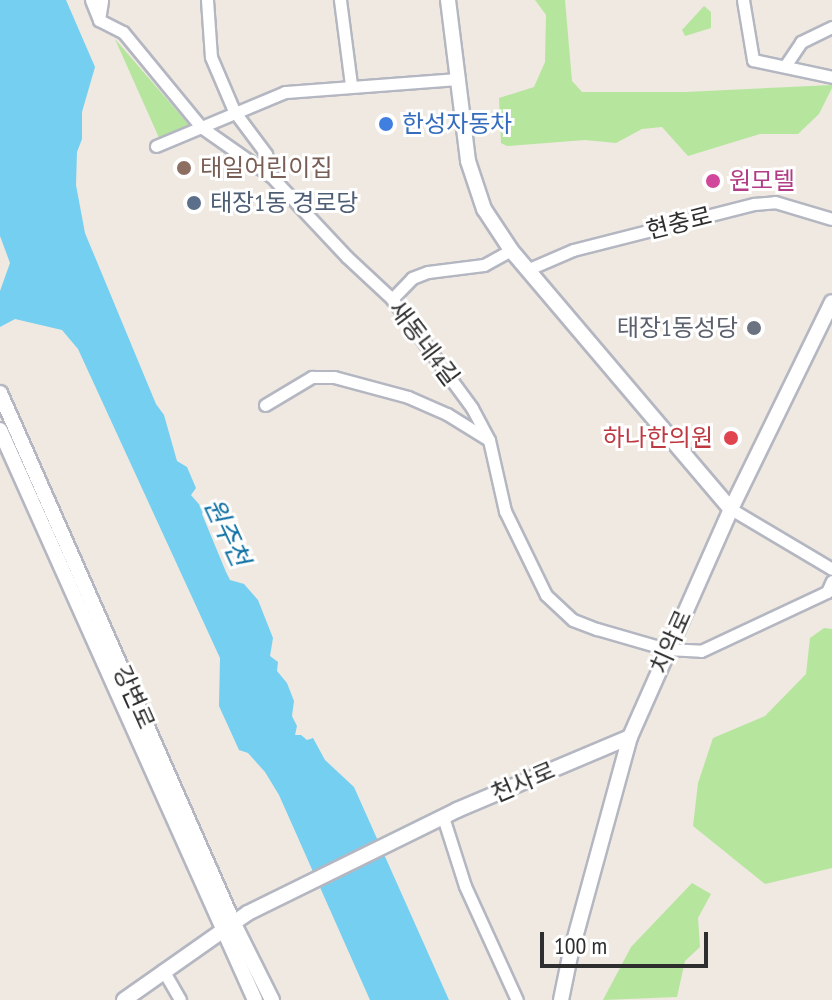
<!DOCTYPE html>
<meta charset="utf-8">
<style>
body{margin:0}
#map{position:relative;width:832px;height:1000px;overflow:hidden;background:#efe9e1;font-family:"PT Sans Narrow","Noto Sans KR",sans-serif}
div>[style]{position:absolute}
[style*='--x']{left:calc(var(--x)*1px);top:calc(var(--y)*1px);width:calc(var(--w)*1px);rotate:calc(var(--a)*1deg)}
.green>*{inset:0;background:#b6e59e}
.water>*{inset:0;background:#75cff0}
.roads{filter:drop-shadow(2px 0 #b4b7c1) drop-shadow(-2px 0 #b4b7c1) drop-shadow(0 2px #b4b7c1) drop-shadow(0 -2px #b4b7c1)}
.minor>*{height:11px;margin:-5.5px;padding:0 5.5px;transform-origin:5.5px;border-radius:5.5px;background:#fff}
.tertiary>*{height:14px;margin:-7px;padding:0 7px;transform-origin:7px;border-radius:7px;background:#fff}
.dots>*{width:22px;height:22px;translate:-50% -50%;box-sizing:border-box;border:4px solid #fff;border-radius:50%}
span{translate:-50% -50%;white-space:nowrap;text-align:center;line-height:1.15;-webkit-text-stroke:6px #fff;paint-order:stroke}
.shop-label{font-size:24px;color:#366cbe}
.left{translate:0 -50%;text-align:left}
.education-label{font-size:24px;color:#785e54}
.hotel-label{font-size:24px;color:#b23c85}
.service-label{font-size:24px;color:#4e5e75}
.street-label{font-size:24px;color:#2e2e2e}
.worship-label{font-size:24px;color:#5b616d}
.right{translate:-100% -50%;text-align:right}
.health-label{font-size:24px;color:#be3a42}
.water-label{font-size:26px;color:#0d6fa3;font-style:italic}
.scale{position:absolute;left:540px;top:932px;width:168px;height:36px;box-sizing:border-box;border:4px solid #2e2e2e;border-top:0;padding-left:10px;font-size:24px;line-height:28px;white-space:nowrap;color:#2e2e2e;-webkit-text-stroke:6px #fff;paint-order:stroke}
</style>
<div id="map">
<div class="green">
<div style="clip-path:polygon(535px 0,565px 0,572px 81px,582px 92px,685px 92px,832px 85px,832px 88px,819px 114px,798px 134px,760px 134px,688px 156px,662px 127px,642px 129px,616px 143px,585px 140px,507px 146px,501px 143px,499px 98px,534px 87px,545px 62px,546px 15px)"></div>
<div style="clip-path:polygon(704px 6px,711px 12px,711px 28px,685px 36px,682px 30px)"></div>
<div style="clip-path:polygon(115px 39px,190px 126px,160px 140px)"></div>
<div style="clip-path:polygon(824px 628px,832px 629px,832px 868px,765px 884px,693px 826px,698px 783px,713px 738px,765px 716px,806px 674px,810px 638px)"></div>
<div style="clip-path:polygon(692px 883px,711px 894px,698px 918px,700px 947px,685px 961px,677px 997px,603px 1000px,631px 947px)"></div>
</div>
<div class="water">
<div style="clip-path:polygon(0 0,66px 0,95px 67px,82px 112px,82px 139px,77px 152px,76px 185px,85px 233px,156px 404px,164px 415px,177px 461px,187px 467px,196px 488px,191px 495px,204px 510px,202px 514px,226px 572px,230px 580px,244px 584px,258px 600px,273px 638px,270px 656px,278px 662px,277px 671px,287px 683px,294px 701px,292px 716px,297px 726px,295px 735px,301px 735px,307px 740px,313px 738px,325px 760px,354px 787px,449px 1000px,370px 1000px,279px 795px,265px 772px,248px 753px,239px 750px,219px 706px,220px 658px,78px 349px,62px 330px,15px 319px,0 327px,0 291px,10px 263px,0 236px)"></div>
</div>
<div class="roads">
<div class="minor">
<div style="--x:91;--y:0;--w:22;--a:68"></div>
<div style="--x:207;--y:0;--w:57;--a:86"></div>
<div style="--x:211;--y:57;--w:59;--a:66.9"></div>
<div style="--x:234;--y:111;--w:54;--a:53.3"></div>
<div style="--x:266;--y:154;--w:23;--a:77"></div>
<div style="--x:271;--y:176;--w:111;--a:46.8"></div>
<div style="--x:347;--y:257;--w:62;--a:43"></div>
<div style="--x:392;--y:299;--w:135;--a:53.7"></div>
<div style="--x:472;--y:408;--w:36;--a:62"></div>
<div style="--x:489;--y:440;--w:73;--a:77.3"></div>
<div style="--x:505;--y:511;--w:93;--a:64"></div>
<div style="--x:546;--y:595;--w:37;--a:43"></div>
<div style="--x:573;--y:620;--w:26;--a:21"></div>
<div style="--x:597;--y:629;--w:72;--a:16.2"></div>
<div style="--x:666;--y:649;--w:35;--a:3"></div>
<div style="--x:701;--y:651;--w:139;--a:-25.1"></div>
<div style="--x:827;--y:592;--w:12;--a:-66"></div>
<div style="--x:340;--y:0;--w:86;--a:82.6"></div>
<div style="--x:743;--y:0;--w:61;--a:80.5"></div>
<div style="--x:753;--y:60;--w:81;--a:12.1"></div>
<div style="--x:99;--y:20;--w:27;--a:27"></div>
<div style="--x:123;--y:32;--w:123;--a:50.6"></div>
<div style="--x:201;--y:127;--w:85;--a:35"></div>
<div style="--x:99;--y:20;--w:20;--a:-81"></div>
<div style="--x:785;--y:66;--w:29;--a:-56"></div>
<div style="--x:801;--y:42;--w:34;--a:-26"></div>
<div style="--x:156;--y:146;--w:140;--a:-22.7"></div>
<div style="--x:285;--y:92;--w:174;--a:-4.3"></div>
<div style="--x:529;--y:269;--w:48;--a:-23.4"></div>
<div style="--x:573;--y:250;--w:187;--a:-14.3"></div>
<div style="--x:754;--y:204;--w:21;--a:-5"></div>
<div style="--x:775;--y:202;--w:59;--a:16.6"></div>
<div style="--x:392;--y:299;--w:29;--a:-46"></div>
<div style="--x:412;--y:278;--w:17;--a:-21"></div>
<div style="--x:428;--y:272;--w:56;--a:-7.1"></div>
<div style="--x:484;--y:265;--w:31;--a:-29"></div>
<div style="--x:265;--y:405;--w:55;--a:-30.8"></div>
<div style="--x:312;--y:377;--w:22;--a:0"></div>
<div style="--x:334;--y:377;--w:77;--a:15.1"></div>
<div style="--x:408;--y:397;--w:43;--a:23.6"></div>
<div style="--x:447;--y:414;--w:49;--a:31.8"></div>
<div style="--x:731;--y:509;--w:117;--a:30.7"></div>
<div style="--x:443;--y:817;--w:72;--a:72.3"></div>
<div style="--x:465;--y:886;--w:125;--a:65.5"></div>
<div style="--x:163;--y:970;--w:34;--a:60"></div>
</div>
<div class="tertiary">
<div style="--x:448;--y:0;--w:162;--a:82.9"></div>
<div style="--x:468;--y:161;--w:51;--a:71.6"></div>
<div style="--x:484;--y:209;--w:49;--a:56.6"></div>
<div style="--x:511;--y:250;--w:340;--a:49.7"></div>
<div style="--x:0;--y:393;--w:578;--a:66.23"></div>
<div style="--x:233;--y:922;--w:87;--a:63.4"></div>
<div style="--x:0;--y:430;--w:624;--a:65.9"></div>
<div style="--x:124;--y:1000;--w:151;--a:-35.1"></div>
<div style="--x:248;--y:913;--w:233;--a:-26.2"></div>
<div style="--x:457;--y:810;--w:188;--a:-22.9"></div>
<div style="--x:561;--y:1000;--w:45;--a:-78.4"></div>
<div style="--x:570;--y:956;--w:227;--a:-74.7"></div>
<div style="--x:630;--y:737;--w:249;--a:-66.1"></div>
<div style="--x:731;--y:509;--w:230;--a:-64"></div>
</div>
</div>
<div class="dots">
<div style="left:386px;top:124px;background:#3f7fe0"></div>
<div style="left:184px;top:168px;background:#8d6e63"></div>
<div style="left:713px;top:181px;background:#d1479c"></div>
<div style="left:194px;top:203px;background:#5c6f8a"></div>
<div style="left:754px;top:328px;background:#6b7280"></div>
<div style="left:731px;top:438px;background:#e0444e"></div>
</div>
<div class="shop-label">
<span class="left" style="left:402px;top:124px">한성자동차</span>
</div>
<div class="education-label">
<span class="left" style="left:200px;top:168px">태일어린이집</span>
</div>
<div class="hotel-label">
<span class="left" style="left:729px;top:181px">원모텔</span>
</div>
<div class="service-label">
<span class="left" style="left:210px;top:203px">태장1동 경로당</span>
</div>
<div class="street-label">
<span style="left:679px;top:223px;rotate:-14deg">현충로</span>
<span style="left:424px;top:343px;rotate:53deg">새동네4길</span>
<span style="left:671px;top:642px;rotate:-66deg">치악로</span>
<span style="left:134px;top:697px;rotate:66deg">강변로</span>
<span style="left:523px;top:782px;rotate:-23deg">천사로</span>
</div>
<div class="worship-label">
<span class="right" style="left:738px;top:328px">태장1동성당</span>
</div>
<div class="health-label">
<span class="right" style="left:713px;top:438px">하나한의원</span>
</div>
<div class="water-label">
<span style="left:227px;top:532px;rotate:65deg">원주천</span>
</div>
<div class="scale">100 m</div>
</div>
